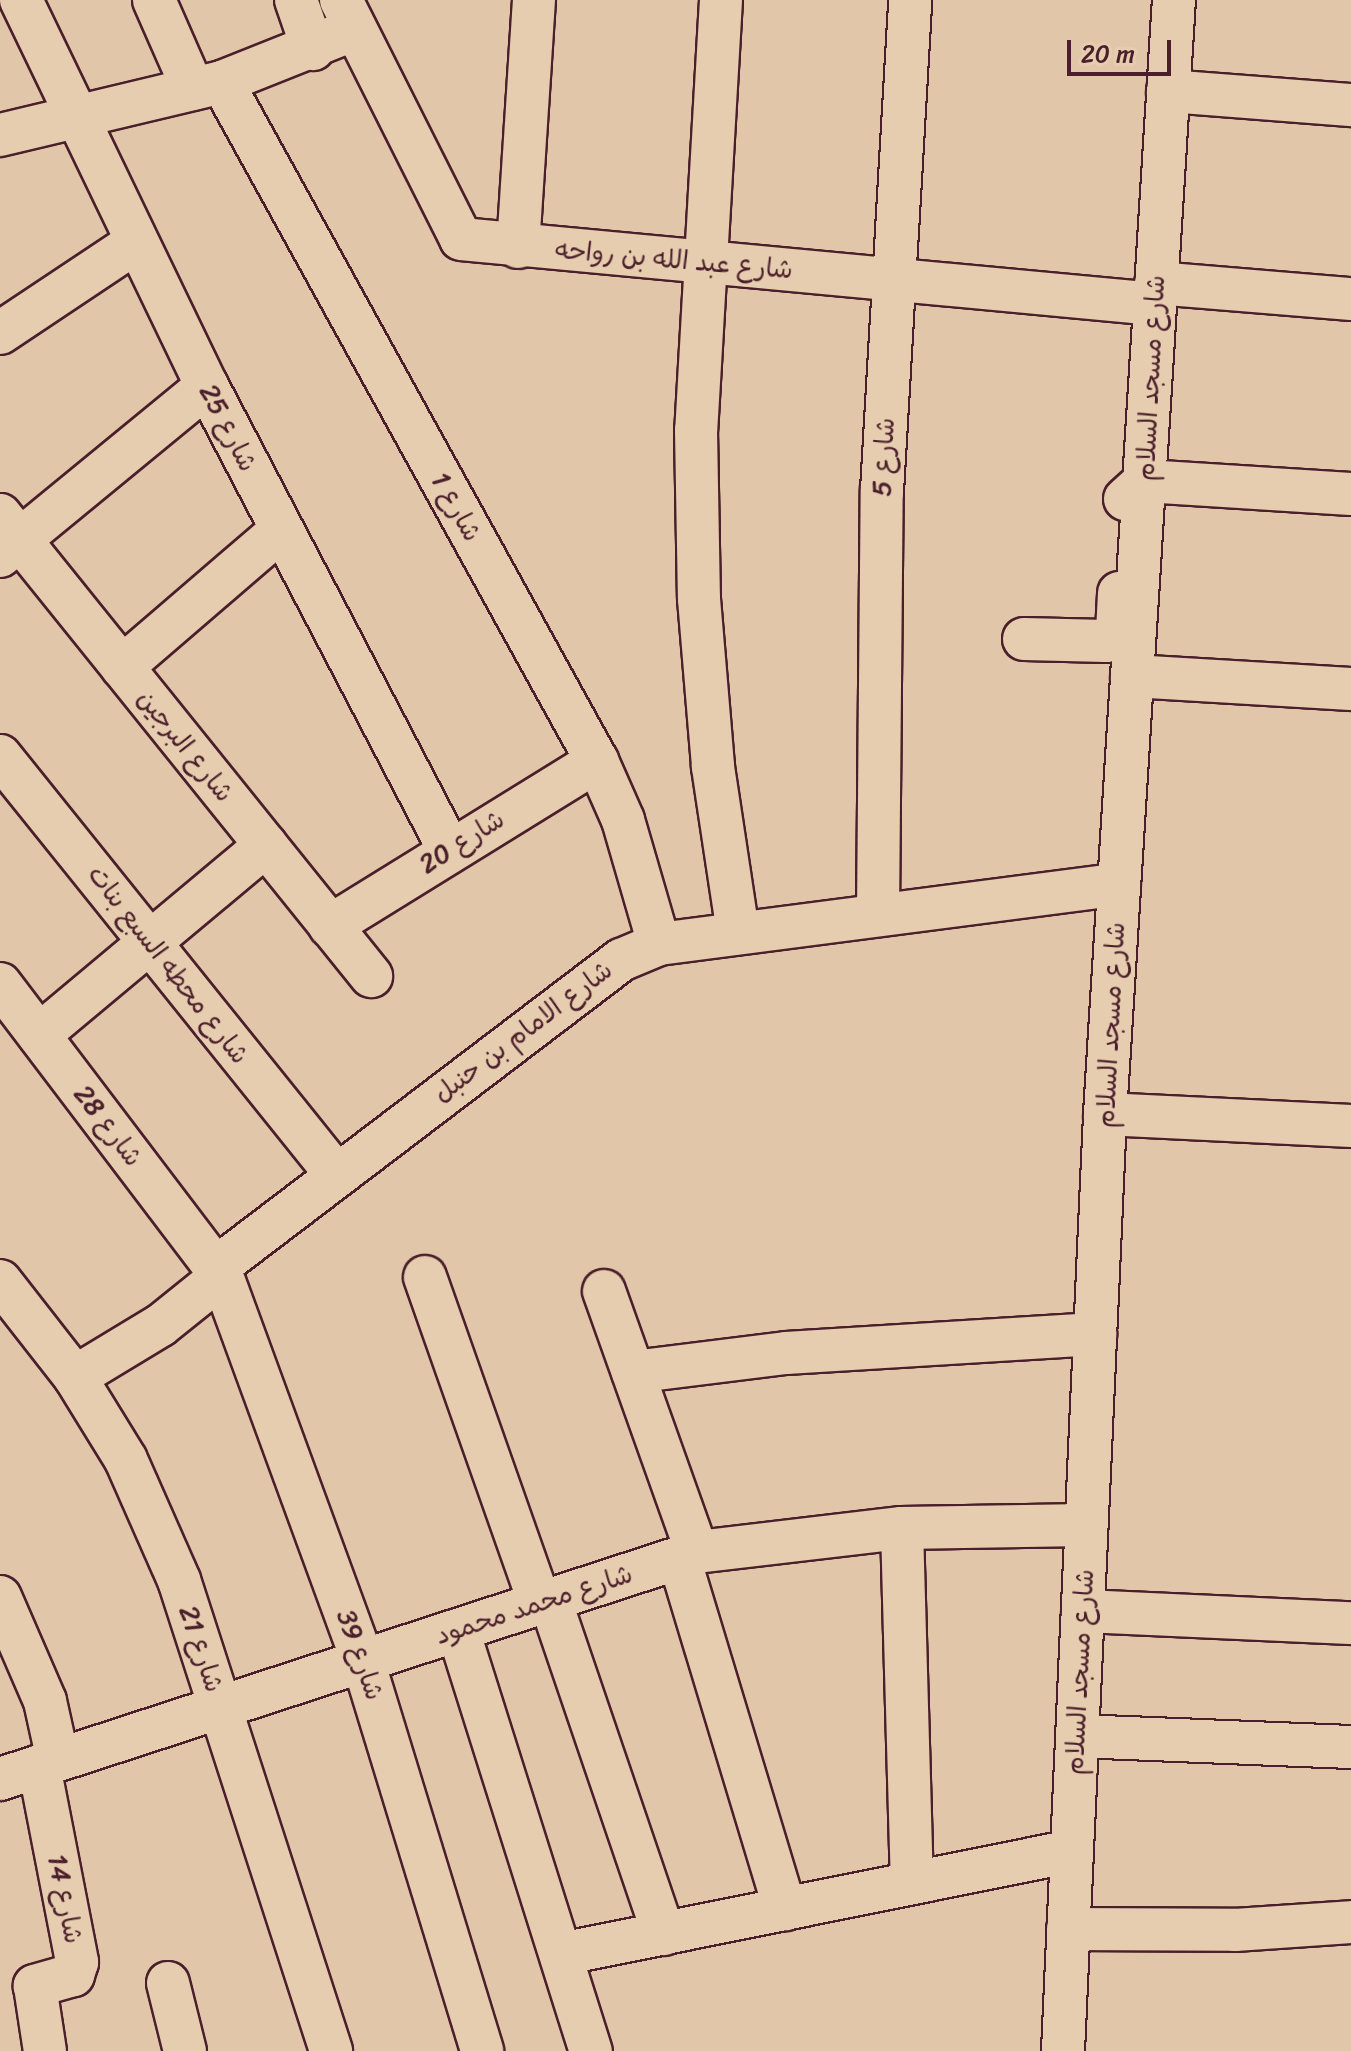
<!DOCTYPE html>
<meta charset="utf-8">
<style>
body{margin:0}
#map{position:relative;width:1351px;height:2051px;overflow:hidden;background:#e1c6aa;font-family:Sriracha,"Playpen Sans Arabic",sans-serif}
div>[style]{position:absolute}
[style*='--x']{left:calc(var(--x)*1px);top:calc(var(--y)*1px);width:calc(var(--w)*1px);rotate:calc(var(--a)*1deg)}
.roads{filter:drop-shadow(2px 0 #4a1f2b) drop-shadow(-2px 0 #4a1f2b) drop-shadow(0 2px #4a1f2b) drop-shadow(0 -2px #4a1f2b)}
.minor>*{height:42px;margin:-21px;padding:0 21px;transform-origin:21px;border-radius:21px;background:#e7cdaf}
span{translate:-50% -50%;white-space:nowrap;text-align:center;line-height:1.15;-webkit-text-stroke:6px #e7cdaf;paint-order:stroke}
.street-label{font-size:26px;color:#4a1f2b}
.scale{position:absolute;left:1067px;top:40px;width:104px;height:36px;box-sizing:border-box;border:4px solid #4a1f2b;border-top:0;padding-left:10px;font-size:24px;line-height:28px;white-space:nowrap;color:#4a1f2b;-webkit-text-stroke:6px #e7cdaf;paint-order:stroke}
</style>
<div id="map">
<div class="roads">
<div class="minor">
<div style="--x:21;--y:0;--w:428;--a:64.3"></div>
<div style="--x:207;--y:386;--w:522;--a:62.4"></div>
<div style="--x:154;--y:0;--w:97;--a:66.3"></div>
<div style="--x:296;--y:0;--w:52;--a:70.9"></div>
<div style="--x:341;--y:0;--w:267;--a:63.3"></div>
<div style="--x:461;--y:239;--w:697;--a:5.35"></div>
<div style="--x:721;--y:0;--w:431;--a:93.3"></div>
<div style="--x:696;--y:430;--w:169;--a:89"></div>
<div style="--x:699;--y:599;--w:169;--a:85.2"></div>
<div style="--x:713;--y:767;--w:168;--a:81.4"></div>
<div style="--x:222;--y:82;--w:776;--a:61.09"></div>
<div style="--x:597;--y:761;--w:64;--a:66.2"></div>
<div style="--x:623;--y:820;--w:129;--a:73.8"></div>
<div style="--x:1168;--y:91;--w:184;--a:4.4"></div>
<div style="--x:0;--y:135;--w:228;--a:-13.4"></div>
<div style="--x:222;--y:82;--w:143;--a:-21.7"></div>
<div style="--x:518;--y:247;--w:248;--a:-86.3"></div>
<div style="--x:1156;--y:283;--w:196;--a:4.7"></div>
<div style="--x:0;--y:333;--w:162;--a:-33.7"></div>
<div style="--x:1125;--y:499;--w:27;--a:-42"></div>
<div style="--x:1145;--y:481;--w:206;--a:3.6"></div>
<div style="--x:0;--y:515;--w:592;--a:51.17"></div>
<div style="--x:0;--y:556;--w:268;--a:-39.4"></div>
<div style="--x:1024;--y:639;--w:82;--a:1.4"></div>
<div style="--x:1106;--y:641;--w:14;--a:-39"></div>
<div style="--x:1117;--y:632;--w:39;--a:-87"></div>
<div style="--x:122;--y:667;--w:208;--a:-40.7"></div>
<div style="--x:1132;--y:676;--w:219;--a:3.4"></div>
<div style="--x:0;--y:756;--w:536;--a:51.21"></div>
<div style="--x:878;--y:915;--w:424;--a:-89.5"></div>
<div style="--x:882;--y:491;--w:492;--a:-86.7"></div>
<div style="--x:330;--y:926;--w:314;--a:-31.7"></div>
<div style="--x:0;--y:984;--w:367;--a:52.8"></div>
<div style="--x:222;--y:1276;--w:410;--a:69.9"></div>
<div style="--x:363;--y:1661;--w:408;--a:73"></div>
<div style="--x:39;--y:1035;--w:296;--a:-39.9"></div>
<div style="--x:1105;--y:1114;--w:246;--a:2.8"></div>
<div style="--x:216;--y:1268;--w:509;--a:-37.25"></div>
<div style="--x:621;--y:960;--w:41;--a:-22.8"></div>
<div style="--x:659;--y:944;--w:464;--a:-7.4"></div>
<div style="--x:425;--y:1277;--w:346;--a:70.6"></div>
<div style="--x:0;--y:1281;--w:122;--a:52"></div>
<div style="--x:75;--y:1377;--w:97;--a:58.4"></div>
<div style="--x:126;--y:1460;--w:131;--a:66.2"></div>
<div style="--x:179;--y:1580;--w:495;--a:72.1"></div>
<div style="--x:604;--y:1291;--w:277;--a:70.4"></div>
<div style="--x:633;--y:1372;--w:154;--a:-7.1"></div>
<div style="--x:786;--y:1353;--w:310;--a:-3.5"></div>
<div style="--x:75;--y:1377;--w:100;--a:-31.2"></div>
<div style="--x:161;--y:1325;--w:78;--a:-38.8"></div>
<div style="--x:902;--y:1528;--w:355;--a:88.4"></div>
<div style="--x:679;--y:1558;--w:367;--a:73.2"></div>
<div style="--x:0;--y:1597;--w:113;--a:66.6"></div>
<div style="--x:45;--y:1701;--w:60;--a:77.6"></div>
<div style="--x:550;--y:1600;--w:353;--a:71.2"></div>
<div style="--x:1083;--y:1611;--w:268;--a:2.6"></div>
<div style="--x:458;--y:1630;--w:442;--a:72.5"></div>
<div style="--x:1077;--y:1736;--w:274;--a:2.3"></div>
<div style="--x:39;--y:1766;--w:200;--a:79"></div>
<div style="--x:77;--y:1962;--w:14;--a:107"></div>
<div style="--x:73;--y:1975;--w:40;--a:164"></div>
<div style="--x:35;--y:1986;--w:66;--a:81.3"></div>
<div style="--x:0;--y:1779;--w:733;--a:-18.04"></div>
<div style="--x:697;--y:1552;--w:206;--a:-6.7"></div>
<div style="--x:902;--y:1528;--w:184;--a:-0.9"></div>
<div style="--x:1068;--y:1929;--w:167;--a:0.3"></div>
<div style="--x:1235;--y:1930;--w:116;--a:-3.9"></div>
<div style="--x:561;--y:1954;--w:521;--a:-11.4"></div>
<div style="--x:168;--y:1983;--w:70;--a:76"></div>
<div style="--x:1063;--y:2051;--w:938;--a:-87.43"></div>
<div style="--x:1105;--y:1114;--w:1116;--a:-86.46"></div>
</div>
</div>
<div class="street-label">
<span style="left:674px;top:260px;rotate:5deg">شارع عبد الله بن رواحه</span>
<span style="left:1151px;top:378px;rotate:-87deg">شارع مسجد السلام</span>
<span style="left:228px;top:428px;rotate:63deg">شارع 25</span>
<span style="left:884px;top:457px;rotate:-87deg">شارع 5</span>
<span style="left:456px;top:507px;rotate:61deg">شارع 1</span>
<span style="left:185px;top:746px;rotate:51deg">شارع البرجين</span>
<span style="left:462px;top:842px;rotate:-32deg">شارع 20</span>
<span style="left:168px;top:965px;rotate:52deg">شارع محطه السبع بنات</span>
<span style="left:1111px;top:1025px;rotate:-87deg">شارع مسجد السلام</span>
<span style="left:523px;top:1032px;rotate:-37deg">شارع الامام بن حنبل</span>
<span style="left:108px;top:1126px;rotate:53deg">شارع 28</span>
<span style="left:534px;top:1605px;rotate:-18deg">شارع محمد محمود</span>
<span style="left:201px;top:1649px;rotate:72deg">شارع 21</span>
<span style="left:360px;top:1655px;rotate:71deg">شارع 39</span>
<span style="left:1080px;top:1672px;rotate:-87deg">شارع مسجد السلام</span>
<span style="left:65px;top:1899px;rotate:79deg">شارع 14</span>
</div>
<div class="scale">20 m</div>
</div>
